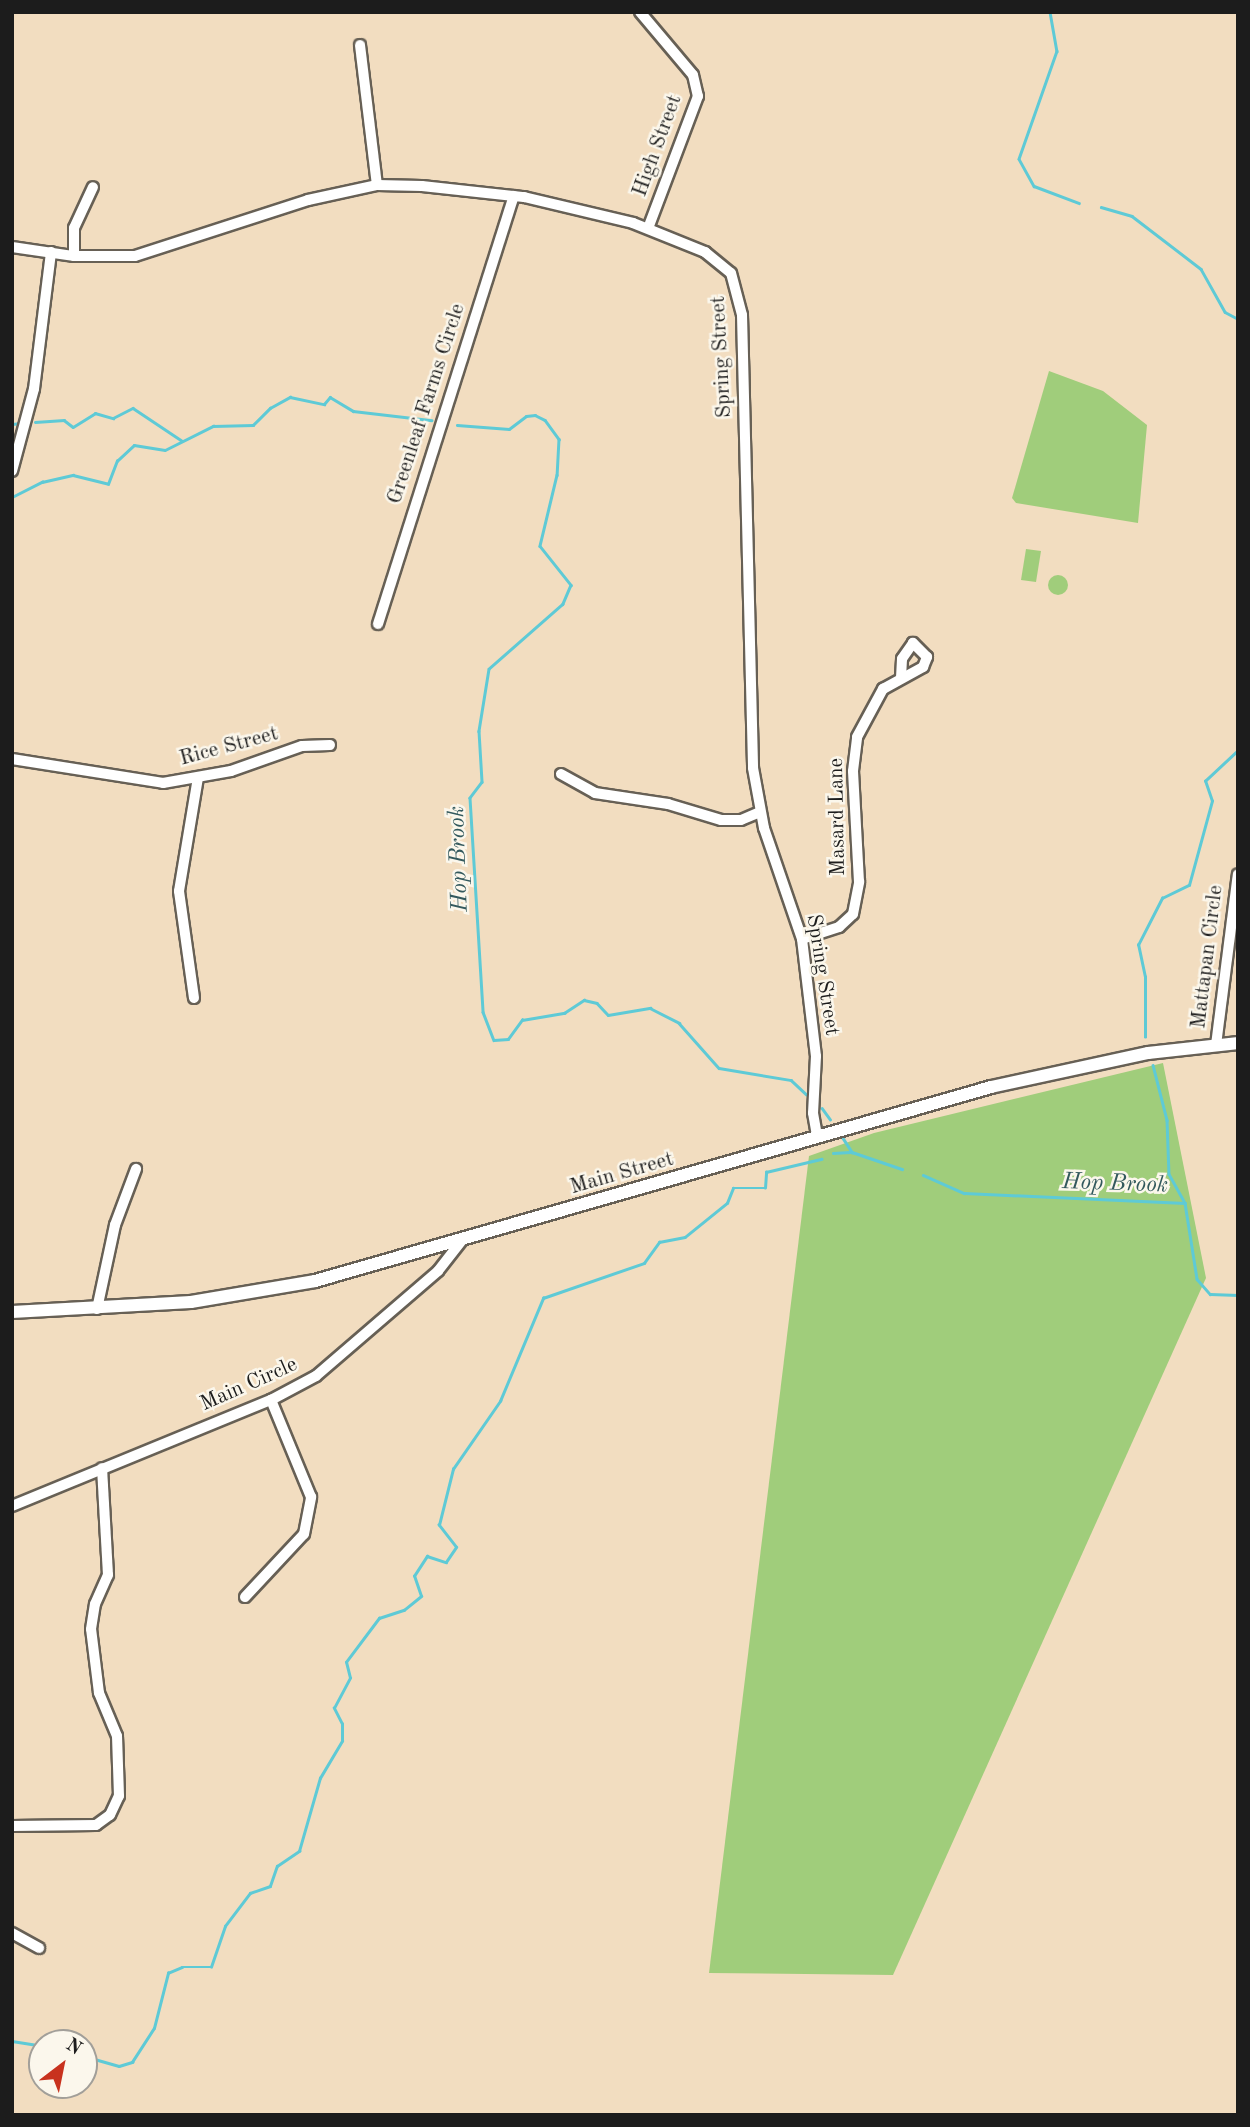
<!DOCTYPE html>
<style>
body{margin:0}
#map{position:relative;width:1250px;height:2127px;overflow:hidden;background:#f2ddc0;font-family:"Old Standard TT",serif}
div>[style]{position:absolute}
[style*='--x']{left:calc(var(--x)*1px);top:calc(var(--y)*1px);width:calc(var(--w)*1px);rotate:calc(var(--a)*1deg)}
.green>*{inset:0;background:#a0cd7b}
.round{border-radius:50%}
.stream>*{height:2.5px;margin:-1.25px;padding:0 1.25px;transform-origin:1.25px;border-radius:1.25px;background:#5ecad6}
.roads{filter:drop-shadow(2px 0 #676055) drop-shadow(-2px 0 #676055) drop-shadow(0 2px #676055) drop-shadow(0 -2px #676055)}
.minor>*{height:10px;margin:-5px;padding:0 5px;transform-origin:5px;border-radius:5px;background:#fff}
.major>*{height:12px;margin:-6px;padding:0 6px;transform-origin:6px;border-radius:6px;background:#fff}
span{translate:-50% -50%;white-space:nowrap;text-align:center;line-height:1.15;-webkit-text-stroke:5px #fbf7ec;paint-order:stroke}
.street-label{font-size:21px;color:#1c1c1c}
.water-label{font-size:23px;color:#33595d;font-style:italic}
.frame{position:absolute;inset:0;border:14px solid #1c1c1c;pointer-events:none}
.north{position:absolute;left:28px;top:2029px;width:70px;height:70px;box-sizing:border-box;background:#fbf7ec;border:2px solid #a29f99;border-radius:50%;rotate:32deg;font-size:19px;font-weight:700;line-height:28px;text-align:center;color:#1c1c1c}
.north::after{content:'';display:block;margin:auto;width:24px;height:32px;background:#c8321e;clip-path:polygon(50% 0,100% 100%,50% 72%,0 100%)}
</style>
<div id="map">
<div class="green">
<div style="clip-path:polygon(1049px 371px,1103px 391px,1147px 425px,1138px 523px,1016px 503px,1012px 498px)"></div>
<div style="clip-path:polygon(1026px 549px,1041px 551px,1036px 582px,1021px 580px)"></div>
<div class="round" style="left:1048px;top:575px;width:20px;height:20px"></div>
<div style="clip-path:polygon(1163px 1063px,1206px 1278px,893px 1975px,709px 1973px,809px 1156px,874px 1133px)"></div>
</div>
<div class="stream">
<div style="--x:1050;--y:12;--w:40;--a:80"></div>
<div style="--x:1057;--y:51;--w:114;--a:109.4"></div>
<div style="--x:1019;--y:159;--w:31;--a:61"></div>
<div style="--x:1034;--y:186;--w:48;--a:20.7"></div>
<div style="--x:1101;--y:207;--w:32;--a:16"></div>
<div style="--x:1132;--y:216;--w:87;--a:37.5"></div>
<div style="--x:1201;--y:269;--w:49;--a:60.8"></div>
<div style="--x:1225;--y:312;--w:15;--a:28"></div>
<div style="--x:35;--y:422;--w:29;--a:-4"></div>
<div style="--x:64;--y:420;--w:11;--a:38"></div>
<div style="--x:73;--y:427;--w:26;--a:-32"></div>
<div style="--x:95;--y:413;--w:19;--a:16"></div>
<div style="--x:113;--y:418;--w:22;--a:-27"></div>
<div style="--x:133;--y:408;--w:58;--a:33.7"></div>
<div style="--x:12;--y:424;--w:9;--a:-6"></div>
<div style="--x:457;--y:425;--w:52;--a:4.4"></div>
<div style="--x:509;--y:429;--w:21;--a:-37"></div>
<div style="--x:526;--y:416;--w:9;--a:-6"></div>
<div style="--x:535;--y:415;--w:11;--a:27"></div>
<div style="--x:545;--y:420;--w:24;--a:54"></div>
<div style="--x:559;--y:439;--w:36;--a:93"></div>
<div style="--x:557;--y:475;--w:73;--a:103.5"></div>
<div style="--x:540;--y:546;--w:50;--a:51.5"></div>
<div style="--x:571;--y:585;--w:21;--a:113"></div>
<div style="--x:563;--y:604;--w:98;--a:138.7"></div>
<div style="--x:489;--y:669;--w:63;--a:99.2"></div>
<div style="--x:479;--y:731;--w:51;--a:86.6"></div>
<div style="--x:482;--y:782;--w:20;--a:127"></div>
<div style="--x:470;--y:798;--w:214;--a:86.5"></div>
<div style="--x:483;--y:1012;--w:30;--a:69"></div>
<div style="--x:494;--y:1040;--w:14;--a:-4"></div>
<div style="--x:508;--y:1039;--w:24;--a:-54"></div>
<div style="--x:522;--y:1020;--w:43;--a:-9.5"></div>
<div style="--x:564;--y:1013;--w:24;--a:-33"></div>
<div style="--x:584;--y:1000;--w:13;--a:13"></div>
<div style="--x:597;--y:1003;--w:16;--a:47"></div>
<div style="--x:608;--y:1015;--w:43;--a:-9.5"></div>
<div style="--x:650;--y:1008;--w:33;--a:27"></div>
<div style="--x:679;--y:1023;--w:60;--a:48.4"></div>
<div style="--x:719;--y:1068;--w:73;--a:9.5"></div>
<div style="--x:791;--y:1080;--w:21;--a:43"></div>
<div style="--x:12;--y:497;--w:34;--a:-27"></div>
<div style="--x:42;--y:482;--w:32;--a:-13"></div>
<div style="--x:73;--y:475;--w:36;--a:14"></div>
<div style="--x:108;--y:484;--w:25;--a:-69"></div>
<div style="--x:117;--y:461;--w:23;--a:-43"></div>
<div style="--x:134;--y:445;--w:31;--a:9"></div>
<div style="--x:165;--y:450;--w:54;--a:-26.6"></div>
<div style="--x:213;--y:426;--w:40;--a:-1.4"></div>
<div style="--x:253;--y:425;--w:24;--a:-45"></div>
<div style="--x:270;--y:408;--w:23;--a:-29"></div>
<div style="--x:290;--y:397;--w:35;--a:12"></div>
<div style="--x:324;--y:404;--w:9;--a:-49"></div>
<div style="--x:330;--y:397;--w:27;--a:31"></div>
<div style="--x:353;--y:411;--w:79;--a:6.6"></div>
<div style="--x:1145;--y:1037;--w:60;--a:-90"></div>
<div style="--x:1145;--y:977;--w:33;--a:-102"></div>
<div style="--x:1138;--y:945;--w:53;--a:-62.9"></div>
<div style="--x:1162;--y:898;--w:30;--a:-26"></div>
<div style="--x:1189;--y:885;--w:87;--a:-74.7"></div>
<div style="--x:1212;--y:801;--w:21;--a:-109"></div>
<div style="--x:1205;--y:781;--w:45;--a:-43.2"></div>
<div style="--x:1153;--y:1065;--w:57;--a:75.7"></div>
<div style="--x:1167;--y:1120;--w:54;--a:87.9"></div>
<div style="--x:1169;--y:1174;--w:33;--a:61"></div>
<div style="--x:822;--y:1108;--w:14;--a:54"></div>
<div style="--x:843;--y:1138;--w:17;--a:57"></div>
<div style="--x:852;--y:1152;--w:53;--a:18.8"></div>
<div style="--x:833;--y:1153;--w:17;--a:-3"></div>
<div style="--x:923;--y:1175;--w:45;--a:23.7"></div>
<div style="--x:964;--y:1193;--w:221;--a:2.6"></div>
<div style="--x:1185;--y:1203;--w:77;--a:81"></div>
<div style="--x:1197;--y:1279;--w:20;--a:49"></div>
<div style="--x:1210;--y:1294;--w:28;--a:2"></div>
<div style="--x:12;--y:2041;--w:30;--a:9"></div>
<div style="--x:84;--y:2056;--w:36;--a:16"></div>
<div style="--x:119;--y:2066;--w:14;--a:-17"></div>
<div style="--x:132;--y:2062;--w:40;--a:-57.1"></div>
<div style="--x:154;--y:2028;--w:57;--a:-75.7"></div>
<div style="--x:168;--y:1973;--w:15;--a:-23"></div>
<div style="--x:182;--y:1967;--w:29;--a:0"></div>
<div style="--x:211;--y:1967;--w:43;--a:-71.1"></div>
<div style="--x:225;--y:1926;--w:41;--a:-52.9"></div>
<div style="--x:250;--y:1893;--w:21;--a:-19"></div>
<div style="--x:270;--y:1886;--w:21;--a:-71"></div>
<div style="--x:277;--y:1866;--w:27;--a:-34"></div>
<div style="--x:299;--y:1851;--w:76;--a:-74"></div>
<div style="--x:320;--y:1778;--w:43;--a:-59.3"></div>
<div style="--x:342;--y:1741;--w:17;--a:-90"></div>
<div style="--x:342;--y:1724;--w:18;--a:-117"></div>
<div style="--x:334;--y:1708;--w:34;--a:-62"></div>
<div style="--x:350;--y:1678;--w:16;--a:-104"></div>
<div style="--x:346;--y:1662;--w:55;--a:-53.1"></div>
<div style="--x:379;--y:1618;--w:26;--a:-18"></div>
<div style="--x:404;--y:1610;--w:22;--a:-39"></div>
<div style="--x:421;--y:1596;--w:21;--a:-109"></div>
<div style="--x:414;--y:1576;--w:24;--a:-57"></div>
<div style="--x:427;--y:1556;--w:20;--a:18"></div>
<div style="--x:446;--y:1562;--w:18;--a:-56"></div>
<div style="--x:456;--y:1547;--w:28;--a:-128"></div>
<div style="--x:439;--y:1525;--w:58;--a:-76"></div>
<div style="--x:453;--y:1469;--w:83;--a:-55.3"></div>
<div style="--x:500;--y:1401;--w:112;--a:-67.3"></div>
<div style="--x:543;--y:1298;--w:107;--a:-19.1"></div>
<div style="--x:644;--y:1263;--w:26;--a:-54"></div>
<div style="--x:659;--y:1242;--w:26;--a:-11"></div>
<div style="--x:685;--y:1237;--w:54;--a:-39"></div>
<div style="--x:727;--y:1203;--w:16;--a:-68"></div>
<div style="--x:733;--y:1188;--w:32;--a:0"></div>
<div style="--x:765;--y:1188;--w:16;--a:-86"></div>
<div style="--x:766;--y:1172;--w:57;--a:-13.3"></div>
</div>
<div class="roads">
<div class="minor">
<div style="--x:640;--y:12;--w:82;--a:49.9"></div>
<div style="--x:693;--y:75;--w:22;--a:77"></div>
<div style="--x:698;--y:96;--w:141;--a:110.7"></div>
<div style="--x:360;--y:45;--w:141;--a:83.1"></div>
<div style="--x:12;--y:247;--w:63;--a:8.3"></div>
<div style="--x:74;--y:256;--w:61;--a:0"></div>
<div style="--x:135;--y:256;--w:182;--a:-17.9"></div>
<div style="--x:308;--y:200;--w:71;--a:-12.3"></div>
<div style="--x:377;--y:185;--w:45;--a:1.3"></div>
<div style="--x:422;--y:186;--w:103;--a:6.2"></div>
<div style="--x:524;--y:197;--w:112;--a:13.4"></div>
<div style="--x:633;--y:223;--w:78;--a:21.9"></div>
<div style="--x:705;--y:252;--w:33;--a:39"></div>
<div style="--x:731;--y:273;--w:43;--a:75.3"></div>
<div style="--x:742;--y:315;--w:453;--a:88.6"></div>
<div style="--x:753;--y:768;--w:61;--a:79.6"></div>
<div style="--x:764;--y:828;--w:117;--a:71.1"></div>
<div style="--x:802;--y:939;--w:118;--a:83.2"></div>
<div style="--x:816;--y:1056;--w:57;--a:93"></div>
<div style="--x:813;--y:1113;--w:23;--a:80"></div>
<div style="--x:74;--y:256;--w:28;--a:-90"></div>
<div style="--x:74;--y:228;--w:45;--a:-65.1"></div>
<div style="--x:12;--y:471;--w:85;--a:-75"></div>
<div style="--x:34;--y:389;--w:138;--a:-82.9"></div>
<div style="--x:378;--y:624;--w:449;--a:-72.4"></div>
<div style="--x:12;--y:759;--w:153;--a:9"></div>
<div style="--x:163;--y:783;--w:69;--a:-10"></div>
<div style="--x:231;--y:771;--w:75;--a:-19.4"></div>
<div style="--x:302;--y:746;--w:28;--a:-2"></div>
<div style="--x:561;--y:774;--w:39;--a:29"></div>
<div style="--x:595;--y:793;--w:74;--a:8.6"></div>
<div style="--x:668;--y:804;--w:55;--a:16.8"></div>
<div style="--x:721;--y:820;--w:20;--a:0"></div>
<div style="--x:741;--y:820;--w:21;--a:-23"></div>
<div style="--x:802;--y:939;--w:39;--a:-18"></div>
<div style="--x:839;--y:927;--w:19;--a:-43"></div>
<div style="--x:853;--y:914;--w:33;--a:-79"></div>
<div style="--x:859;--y:882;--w:111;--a:-93.1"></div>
<div style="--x:853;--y:771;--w:34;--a:-83"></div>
<div style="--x:857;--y:737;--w:55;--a:-61.6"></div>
<div style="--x:883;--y:689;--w:46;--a:-28.8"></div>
<div style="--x:923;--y:667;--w:11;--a:-68"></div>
<div style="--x:927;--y:657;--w:20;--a:-135"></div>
<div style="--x:913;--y:643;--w:19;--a:125"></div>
<div style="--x:902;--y:659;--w:18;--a:93"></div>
<div style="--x:194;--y:998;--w:108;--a:-98"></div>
<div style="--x:179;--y:891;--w:115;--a:-80.5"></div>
<div style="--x:1216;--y:1045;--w:172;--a:-82.7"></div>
<div style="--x:97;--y:1309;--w:86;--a:-77.9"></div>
<div style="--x:115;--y:1225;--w:60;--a:-69.4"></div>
<div style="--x:12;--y:1506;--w:280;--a:-22.3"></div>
<div style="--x:271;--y:1400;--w:51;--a:-28.1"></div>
<div style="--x:316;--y:1376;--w:161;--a:-40.7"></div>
<div style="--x:438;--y:1271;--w:41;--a:-52"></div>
<div style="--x:245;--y:1597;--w:86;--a:-46.9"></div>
<div style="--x:304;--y:1534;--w:38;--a:-79"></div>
<div style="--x:311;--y:1497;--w:105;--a:-112.4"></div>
<div style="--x:12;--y:1826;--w:84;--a:-0.7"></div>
<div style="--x:96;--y:1825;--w:17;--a:-36"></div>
<div style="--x:110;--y:1815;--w:21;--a:-65"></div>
<div style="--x:119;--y:1796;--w:60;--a:-91.9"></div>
<div style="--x:117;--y:1736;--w:47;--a:-112.7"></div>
<div style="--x:99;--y:1693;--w:64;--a:-97.1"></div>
<div style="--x:91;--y:1629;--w:25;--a:-81"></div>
<div style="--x:95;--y:1604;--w:32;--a:-66"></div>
<div style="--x:108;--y:1575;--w:107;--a:-93.2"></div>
<div style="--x:12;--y:1933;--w:31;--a:29"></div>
</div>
<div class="major">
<div style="--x:12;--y:1312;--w:179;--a:-3.2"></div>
<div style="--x:191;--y:1302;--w:126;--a:-9.6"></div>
<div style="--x:315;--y:1281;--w:703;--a:-16.01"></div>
<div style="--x:991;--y:1087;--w:161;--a:-12.2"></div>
<div style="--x:1148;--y:1053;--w:91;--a:-6.3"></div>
</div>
</div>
<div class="street-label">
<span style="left:658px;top:146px;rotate:-70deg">High Street</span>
<span style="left:722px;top:357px;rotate:-93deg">Spring Street</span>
<span style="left:427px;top:404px;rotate:-72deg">Greenleaf Farms Circle</span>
<span style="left:229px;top:747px;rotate:-15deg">Rice Street</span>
<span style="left:838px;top:817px;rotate:-91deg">Masard Lane</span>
<span style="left:1208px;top:957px;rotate:-83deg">Mattapan Circle</span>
<span style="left:822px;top:975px;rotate:81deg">Spring Street</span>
<span style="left:622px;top:1174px;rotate:-16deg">Main Street</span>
<span style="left:249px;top:1385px;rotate:-24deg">Main Circle</span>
</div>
<div class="water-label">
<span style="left:459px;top:859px;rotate:-92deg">Hop Brook</span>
<span style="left:1115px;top:1184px;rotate:2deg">Hop Brook</span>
</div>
<div class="frame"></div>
<div class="north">N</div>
</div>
